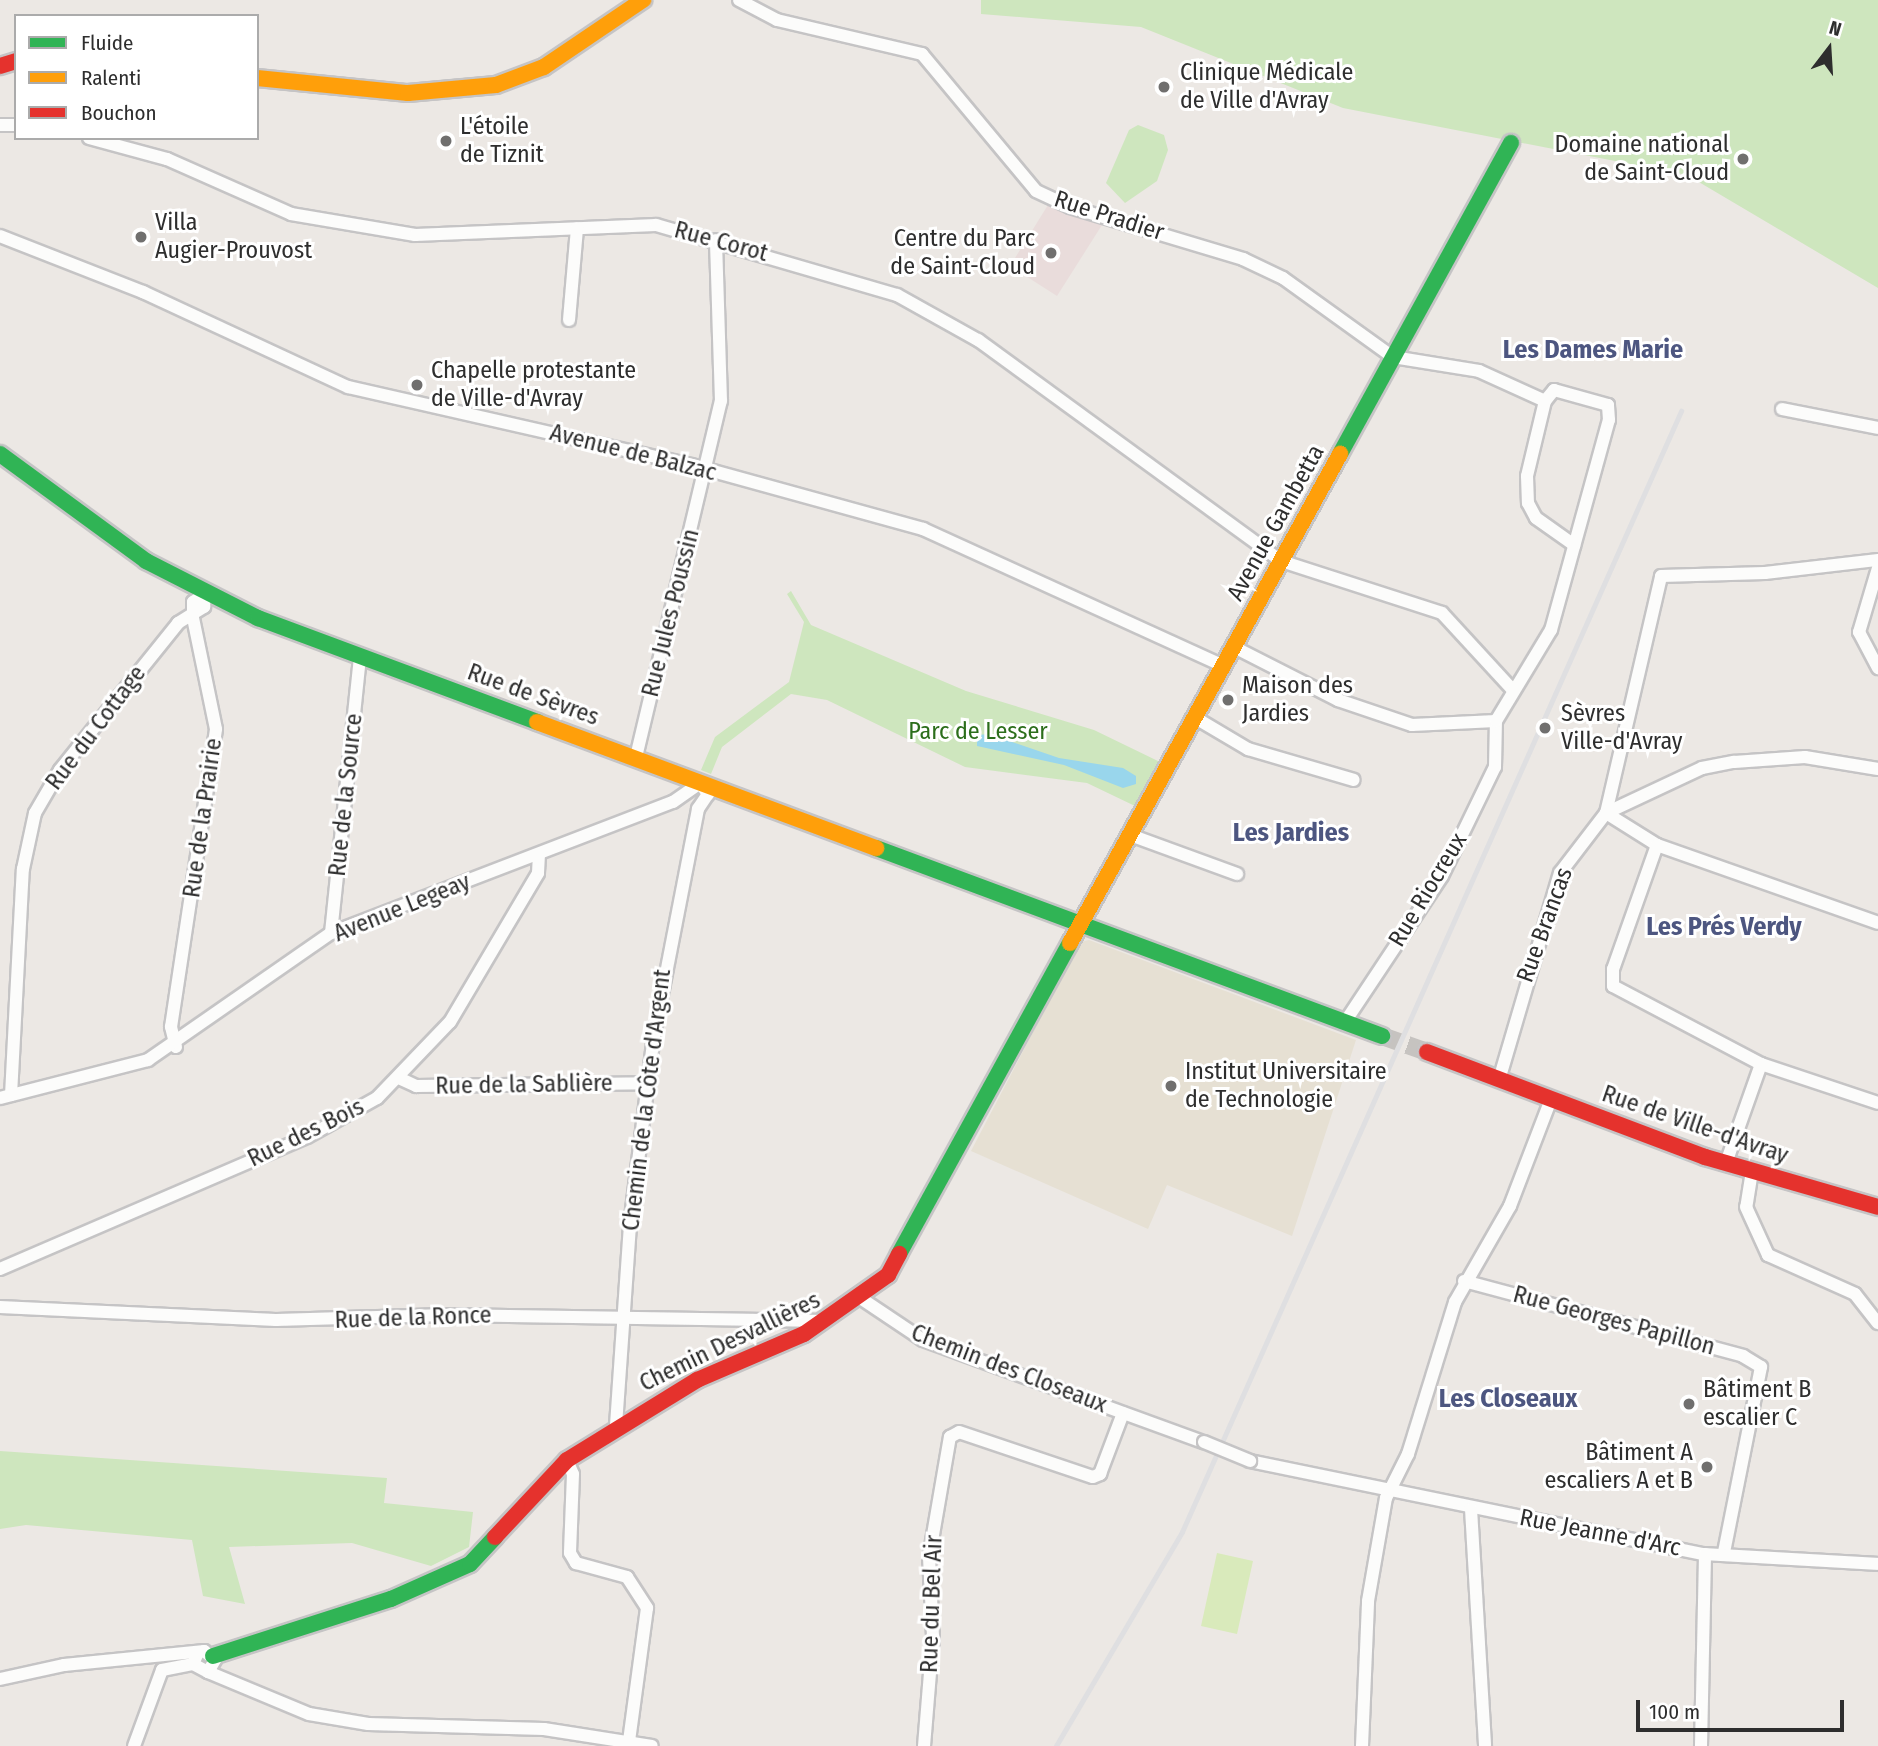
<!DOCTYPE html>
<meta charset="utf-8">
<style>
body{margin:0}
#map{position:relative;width:1878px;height:1746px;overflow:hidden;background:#ece8e4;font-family:"Fira Sans Condensed",sans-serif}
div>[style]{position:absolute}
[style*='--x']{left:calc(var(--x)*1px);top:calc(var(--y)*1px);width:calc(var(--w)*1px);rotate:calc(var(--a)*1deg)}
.education>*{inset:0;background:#e6e0d3}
.medical>*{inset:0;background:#e9dcdb}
.green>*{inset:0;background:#cee6be}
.pitch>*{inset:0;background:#d9eabb}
.water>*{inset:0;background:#99d6ec}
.secondary-tunnel>*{height:18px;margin-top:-9px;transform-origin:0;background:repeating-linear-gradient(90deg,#c6c3c0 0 18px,transparent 0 27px)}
.roads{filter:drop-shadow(2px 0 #c5c4c5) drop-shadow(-2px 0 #c5c4c5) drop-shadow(0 2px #c5c4c5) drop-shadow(0 -2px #c5c4c5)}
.street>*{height:12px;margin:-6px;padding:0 6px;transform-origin:6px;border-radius:6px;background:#fcfcfb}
.fast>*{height:16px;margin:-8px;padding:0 8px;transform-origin:8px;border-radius:8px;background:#30b455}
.slow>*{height:16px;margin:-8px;padding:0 8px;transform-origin:8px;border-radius:8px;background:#ff9f0a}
.jam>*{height:16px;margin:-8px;padding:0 8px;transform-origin:8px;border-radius:8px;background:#e5322d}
.rail>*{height:4.5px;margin:-2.25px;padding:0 2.25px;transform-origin:2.25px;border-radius:2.25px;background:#dfdfe1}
.bridges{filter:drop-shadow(2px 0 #c5c4c5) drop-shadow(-2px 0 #c5c4c5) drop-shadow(0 2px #c5c4c5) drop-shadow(0 -2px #c5c4c5)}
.street-bridge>*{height:12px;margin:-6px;padding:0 6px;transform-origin:6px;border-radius:6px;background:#fcfcfb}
.dots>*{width:19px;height:19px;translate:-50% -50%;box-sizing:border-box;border:4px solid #fff;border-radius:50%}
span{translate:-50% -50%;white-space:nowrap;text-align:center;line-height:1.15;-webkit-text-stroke:6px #fff;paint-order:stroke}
.poi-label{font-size:24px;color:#2e2e2e}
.left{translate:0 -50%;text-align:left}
.right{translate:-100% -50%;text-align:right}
.street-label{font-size:24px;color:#2e2e2e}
.park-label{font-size:24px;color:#2c6e1b}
.neighbourhood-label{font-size:26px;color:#4d5680;font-weight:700}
.legend{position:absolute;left:14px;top:14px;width:245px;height:126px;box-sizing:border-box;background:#fff;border:2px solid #ababab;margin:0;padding:9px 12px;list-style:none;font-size:21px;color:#2e2e2e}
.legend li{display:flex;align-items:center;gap:14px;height:35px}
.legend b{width:35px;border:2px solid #ababab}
.north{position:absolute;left:1794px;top:14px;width:70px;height:70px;-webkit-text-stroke:5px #fff;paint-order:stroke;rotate:17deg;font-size:19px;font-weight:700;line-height:28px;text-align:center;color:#2e2e2e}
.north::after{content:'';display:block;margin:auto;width:24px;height:32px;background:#2e2e2e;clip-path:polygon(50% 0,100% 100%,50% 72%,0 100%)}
.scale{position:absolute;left:1636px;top:1700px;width:208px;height:32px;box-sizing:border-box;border:4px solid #2e2e2e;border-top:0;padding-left:9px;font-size:21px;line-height:24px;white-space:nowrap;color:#2e2e2e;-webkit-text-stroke:5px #fff;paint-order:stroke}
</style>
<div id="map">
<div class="education">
<div style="clip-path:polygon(1089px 940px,1356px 1040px,1292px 1236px,1167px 1185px,1148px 1229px,971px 1151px,1080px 942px)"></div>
</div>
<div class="medical">
<div style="clip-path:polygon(1048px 205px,1102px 225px,1057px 296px,1010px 266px)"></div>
</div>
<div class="green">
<div style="clip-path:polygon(981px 0,1878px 0,1878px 288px,1687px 175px,1343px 108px,1141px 27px,981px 14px)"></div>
<div style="clip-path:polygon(1138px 125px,1164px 135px,1168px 150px,1157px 181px,1125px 203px,1106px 183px,1129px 130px)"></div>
<div style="clip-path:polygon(791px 591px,811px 625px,966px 691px,1094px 730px,1160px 762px,1135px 806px,1087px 783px,965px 767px,827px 700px,791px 694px,722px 747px,711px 774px,701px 770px,715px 737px,789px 682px,804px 622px,787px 594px)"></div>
<div style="clip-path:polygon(0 1451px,387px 1478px,384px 1503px,473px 1512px,469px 1547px,431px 1566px,352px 1543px,229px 1547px,245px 1604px,203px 1596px,192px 1540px,26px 1525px,0 1529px)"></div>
</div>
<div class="pitch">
<div style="clip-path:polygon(1217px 1553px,1253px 1561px,1237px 1634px,1201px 1626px)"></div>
</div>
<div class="water">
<div style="clip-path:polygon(989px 734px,1059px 758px,1123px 768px,1136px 776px,1136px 784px,1123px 788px,1064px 765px,977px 746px,977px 735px)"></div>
</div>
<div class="secondary-tunnel">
<div style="--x:1382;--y:1036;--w:48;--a:19.6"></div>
</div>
<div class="roads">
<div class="street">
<div style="--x:739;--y:0;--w:43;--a:27.8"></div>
<div style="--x:777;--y:20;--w:149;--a:13.2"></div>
<div style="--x:922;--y:54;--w:178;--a:50.2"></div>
<div style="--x:1036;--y:191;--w:38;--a:25"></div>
<div style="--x:1070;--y:207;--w:181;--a:16.7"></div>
<div style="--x:1243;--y:259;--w:44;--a:25.4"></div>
<div style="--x:1283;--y:278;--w:135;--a:35.7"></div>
<div style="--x:1393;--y:357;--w:87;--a:9.2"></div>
<div style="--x:1479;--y:371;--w:72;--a:24.4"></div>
<div style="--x:0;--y:125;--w:16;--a:0"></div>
<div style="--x:89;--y:138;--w:81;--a:15.1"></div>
<div style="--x:167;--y:159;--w:136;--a:23.9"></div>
<div style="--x:291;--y:214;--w:126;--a:9.6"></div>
<div style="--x:415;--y:235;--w:241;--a:-2.4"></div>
<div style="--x:656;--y:225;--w:251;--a:16.2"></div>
<div style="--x:897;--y:295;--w:93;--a:29.1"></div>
<div style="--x:978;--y:340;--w:375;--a:36.1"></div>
<div style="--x:1281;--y:561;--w:169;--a:17.9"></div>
<div style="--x:1442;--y:613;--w:103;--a:47.4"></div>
<div style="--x:0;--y:236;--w:154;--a:21.4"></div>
<div style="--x:143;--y:292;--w:226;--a:24.9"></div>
<div style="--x:348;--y:387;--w:352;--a:12.8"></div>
<div style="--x:691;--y:465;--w:241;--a:15.4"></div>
<div style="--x:923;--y:529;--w:331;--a:24.5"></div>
<div style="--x:569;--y:320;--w:92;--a:-85"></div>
<div style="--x:1545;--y:401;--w:77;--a:103.5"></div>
<div style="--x:1527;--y:476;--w:27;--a:88"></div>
<div style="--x:1528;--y:503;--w:17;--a:62"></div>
<div style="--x:1536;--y:518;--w:47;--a:35.4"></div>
<div style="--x:1782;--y:409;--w:98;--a:11.2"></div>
<div style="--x:1878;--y:568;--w:67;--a:106.5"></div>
<div style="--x:1859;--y:632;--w:41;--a:62.2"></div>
<div style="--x:1234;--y:647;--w:117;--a:27"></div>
<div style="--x:1338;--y:700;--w:78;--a:18.7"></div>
<div style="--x:1412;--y:725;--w:84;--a:-2.7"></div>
<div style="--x:1194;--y:717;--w:63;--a:30.7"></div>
<div style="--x:1248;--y:749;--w:110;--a:16.3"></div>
<div style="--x:636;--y:757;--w:366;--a:-76.6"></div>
<div style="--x:721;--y:401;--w:161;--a:-91.8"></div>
<div style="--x:1606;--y:813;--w:243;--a:-76.9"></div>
<div style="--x:1661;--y:576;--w:104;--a:-1.7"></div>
<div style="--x:1765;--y:573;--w:114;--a:-6.6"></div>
<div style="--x:1606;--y:813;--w:60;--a:32.1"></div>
<div style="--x:1657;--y:845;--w:234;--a:19.4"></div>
<div style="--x:1130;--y:835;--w:114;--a:20"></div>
<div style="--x:1657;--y:845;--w:132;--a:109.5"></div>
<div style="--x:1613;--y:969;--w:17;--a:90"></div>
<div style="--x:1613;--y:986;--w:167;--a:27.8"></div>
<div style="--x:1761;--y:1064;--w:123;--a:18.4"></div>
<div style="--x:331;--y:933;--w:279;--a:-84"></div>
<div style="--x:1345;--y:1022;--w:175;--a:-56.4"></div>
<div style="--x:1442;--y:876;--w:121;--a:-64.1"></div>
<div style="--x:1495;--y:767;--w:46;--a:-88.8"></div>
<div style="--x:1496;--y:721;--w:106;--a:-58.9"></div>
<div style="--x:1551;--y:630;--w:218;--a:-74.6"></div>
<div style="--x:1609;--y:420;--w:15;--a:-94"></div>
<div style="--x:1608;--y:405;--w:56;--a:-164.5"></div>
<div style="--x:1554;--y:390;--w:14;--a:129"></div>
<div style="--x:176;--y:1047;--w:21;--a:-104"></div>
<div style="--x:171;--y:1027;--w:301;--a:-81.4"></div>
<div style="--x:216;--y:729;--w:113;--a:-101.7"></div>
<div style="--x:193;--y:618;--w:16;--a:-90"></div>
<div style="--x:193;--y:602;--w:14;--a:-34"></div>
<div style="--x:401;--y:1079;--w:17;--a:25"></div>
<div style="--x:416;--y:1086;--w:233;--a:-0.7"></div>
<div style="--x:1499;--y:1080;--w:216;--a:-73.6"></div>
<div style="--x:1560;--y:873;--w:76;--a:-52.5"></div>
<div style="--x:1606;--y:813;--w:106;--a:-25.1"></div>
<div style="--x:1702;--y:768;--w:33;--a:-11"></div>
<div style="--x:1734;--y:762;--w:71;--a:-4"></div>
<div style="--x:1805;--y:757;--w:74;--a:9.3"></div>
<div style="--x:11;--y:1095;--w:226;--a:-87"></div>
<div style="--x:23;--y:869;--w:57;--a:-77.9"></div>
<div style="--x:35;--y:813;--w:50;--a:-59.8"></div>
<div style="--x:60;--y:770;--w:189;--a:-51.2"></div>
<div style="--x:178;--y:623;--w:31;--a:-32"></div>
<div style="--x:204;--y:607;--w:13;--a:-86"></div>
<div style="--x:0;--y:1098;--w:153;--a:-14.4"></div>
<div style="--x:148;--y:1060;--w:223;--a:-34.8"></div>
<div style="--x:331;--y:933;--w:366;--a:-21"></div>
<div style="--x:673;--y:802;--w:33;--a:-35"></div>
<div style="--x:700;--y:783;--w:14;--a:54"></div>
<div style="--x:708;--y:794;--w:18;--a:124"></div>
<div style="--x:698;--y:809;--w:230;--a:101"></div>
<div style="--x:654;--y:1035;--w:192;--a:97.2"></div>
<div style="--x:630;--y:1225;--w:202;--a:94"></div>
<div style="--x:1726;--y:1163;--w:105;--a:-70.5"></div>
<div style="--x:1752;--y:1171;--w:36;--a:99"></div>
<div style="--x:1746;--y:1207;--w:53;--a:65.4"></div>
<div style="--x:1768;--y:1255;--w:95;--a:24.1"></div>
<div style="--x:1855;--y:1294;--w:37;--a:52"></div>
<div style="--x:0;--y:1269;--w:334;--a:-23.3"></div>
<div style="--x:307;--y:1137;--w:80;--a:-29.1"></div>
<div style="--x:377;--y:1098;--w:105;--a:-46.2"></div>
<div style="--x:450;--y:1022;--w:173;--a:-59.4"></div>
<div style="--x:538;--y:873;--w:18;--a:-87"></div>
<div style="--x:1464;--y:1281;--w:289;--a:15"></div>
<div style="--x:1743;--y:1356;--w:21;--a:31"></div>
<div style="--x:1761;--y:1367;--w:190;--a:101.3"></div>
<div style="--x:862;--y:1299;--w:73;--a:33.9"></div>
<div style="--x:923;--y:1340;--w:299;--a:20"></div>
<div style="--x:0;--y:1307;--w:276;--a:2.7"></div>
<div style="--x:276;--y:1320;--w:169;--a:-1.7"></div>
<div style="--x:445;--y:1315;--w:380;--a:0.9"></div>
<div style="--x:567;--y:1460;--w:15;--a:67"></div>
<div style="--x:573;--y:1474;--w:79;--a:92.2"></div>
<div style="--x:570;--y:1553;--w:12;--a:59"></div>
<div style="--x:576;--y:1563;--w:53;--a:15.4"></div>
<div style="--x:627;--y:1577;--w:37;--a:57"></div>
<div style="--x:647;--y:1608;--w:135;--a:97.7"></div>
<div style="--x:1250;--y:1461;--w:464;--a:11.6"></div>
<div style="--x:1705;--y:1554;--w:173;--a:3.3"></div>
<div style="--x:1471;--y:1509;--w:237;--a:86.6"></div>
<div style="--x:162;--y:1670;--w:32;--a:-11"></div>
<div style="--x:208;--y:1672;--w:109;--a:22.6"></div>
<div style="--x:309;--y:1714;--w:60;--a:9.6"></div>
<div style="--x:368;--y:1724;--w:176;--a:1.6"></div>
<div style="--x:544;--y:1729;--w:109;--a:8.9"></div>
<div style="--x:0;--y:1679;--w:66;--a:-12.3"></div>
<div style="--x:64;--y:1665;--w:141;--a:-5.7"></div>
<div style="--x:204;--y:1651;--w:14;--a:39"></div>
<div style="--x:215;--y:1660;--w:14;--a:120"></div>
<div style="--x:208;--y:1672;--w:17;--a:-152"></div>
<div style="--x:193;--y:1664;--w:12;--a:-66"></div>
<div style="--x:134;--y:1746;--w:81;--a:-69.8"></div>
<div style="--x:924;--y:1746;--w:110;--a:-85.3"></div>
<div style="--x:933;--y:1636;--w:78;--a:-92.9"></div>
<div style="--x:929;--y:1558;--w:123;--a:-80.2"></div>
<div style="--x:950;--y:1437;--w:10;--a:-29"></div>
<div style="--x:959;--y:1432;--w:141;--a:18.6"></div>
<div style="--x:1093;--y:1477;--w:8;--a:-23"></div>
<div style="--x:1100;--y:1474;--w:65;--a:-69.3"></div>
<div style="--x:1362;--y:1746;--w:145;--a:-87.6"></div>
<div style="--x:1368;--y:1601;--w:105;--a:-80.1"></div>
<div style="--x:1386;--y:1498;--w:49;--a:-63.4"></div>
<div style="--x:1408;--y:1454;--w:159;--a:-72.8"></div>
<div style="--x:1455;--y:1302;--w:111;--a:-60.2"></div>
<div style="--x:1510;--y:1206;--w:115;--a:-69"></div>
<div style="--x:1701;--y:1746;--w:192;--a:-88.8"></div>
</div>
<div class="fast">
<div style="--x:0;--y:454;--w:181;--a:36.2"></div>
<div style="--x:146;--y:561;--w:126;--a:27"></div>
<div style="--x:258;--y:618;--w:298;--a:20.4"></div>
<div style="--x:1340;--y:454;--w:355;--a:-61.2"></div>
<div style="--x:876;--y:848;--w:540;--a:20.38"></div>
<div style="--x:899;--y:1254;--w:355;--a:-61.2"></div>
<div style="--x:213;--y:1656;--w:187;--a:-17.8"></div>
<div style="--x:391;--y:1599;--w:86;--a:-23.9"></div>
<div style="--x:470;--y:1564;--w:37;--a:-47"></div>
</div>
<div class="slow">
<div style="--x:257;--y:78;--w:152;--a:5.7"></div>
<div style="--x:408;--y:93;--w:88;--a:-5.2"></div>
<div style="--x:496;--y:85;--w:51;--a:-20.6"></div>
<div style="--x:544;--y:67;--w:120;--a:-34.1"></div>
<div style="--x:537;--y:722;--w:362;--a:20.4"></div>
<div style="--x:1070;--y:943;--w:559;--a:-61.09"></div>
</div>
<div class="jam">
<div style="--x:0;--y:66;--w:17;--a:-17"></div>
<div style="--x:1427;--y:1052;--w:297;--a:20.7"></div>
<div style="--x:1705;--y:1157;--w:180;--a:16.1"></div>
<div style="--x:495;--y:1537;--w:105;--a:-46.9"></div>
<div style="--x:567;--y:1460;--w:153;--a:-31.6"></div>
<div style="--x:697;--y:1380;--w:116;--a:-23.3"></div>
<div style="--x:804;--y:1334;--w:103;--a:-35.1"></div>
<div style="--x:888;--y:1275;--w:24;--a:-62"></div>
</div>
</div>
<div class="rail">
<div style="--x:1056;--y:1746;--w:248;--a:-59.5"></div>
<div style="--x:1182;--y:1532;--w:1227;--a:-66"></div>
</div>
<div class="bridges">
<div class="street-bridge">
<div style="--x:1204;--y:1442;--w:50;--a:22.4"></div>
</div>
</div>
<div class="dots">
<div style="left:1164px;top:87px;background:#706f6e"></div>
<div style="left:446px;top:141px;background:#706f6e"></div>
<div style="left:1743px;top:159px;background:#706f6e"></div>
<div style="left:141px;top:237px;background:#706f6e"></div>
<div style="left:1051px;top:253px;background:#706f6e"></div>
<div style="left:417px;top:385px;background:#706f6e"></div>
<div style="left:1228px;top:700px;background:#706f6e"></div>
<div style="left:1545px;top:728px;background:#706f6e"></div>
<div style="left:1171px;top:1086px;background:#706f6e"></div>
<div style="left:1689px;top:1404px;background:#706f6e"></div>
<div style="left:1707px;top:1467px;background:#706f6e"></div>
</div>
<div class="poi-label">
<span class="left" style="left:1180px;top:87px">Clinique Médicale<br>de Ville d'Avray</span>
<span class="left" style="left:460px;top:141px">L'étoile<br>de Tiznit</span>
<span class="right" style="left:1729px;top:159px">Domaine national<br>de Saint-Cloud</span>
<span class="left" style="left:155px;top:237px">Villa<br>Augier-Prouvost</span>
<span class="right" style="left:1035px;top:253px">Centre du Parc<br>de Saint-Cloud</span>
<span class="left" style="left:431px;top:385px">Chapelle protestante<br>de Ville-d'Avray</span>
<span class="left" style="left:1242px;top:700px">Maison des<br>Jardies</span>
<span class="left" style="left:1561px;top:728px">Sèvres<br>Ville-d'Avray</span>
<span class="left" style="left:1185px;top:1086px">Institut Universitaire<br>de Technologie</span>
<span class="left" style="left:1703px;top:1404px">Bâtiment B<br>escalier C</span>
<span class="right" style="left:1693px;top:1467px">Bâtiment A<br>escaliers A et B</span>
</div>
<div class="street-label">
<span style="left:1109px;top:216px;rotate:18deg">Rue Pradier</span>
<span style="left:721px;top:242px;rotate:15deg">Rue Corot</span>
<span style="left:633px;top:453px;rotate:14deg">Avenue de Balzac</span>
<span style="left:1276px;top:523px;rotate:-61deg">Avenue Gambetta</span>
<span style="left:671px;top:613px;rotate:-76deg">Rue Jules Poussin</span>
<span style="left:533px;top:695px;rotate:20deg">Rue de Sèvres</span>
<span style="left:96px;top:728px;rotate:-53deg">Rue du Cottage</span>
<span style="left:346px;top:795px;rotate:-84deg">Rue de la Source</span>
<span style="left:203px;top:818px;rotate:-82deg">Rue de la Prairie</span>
<span style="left:1428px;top:890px;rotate:-59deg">Rue Riocreux</span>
<span style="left:402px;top:908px;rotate:-22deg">Avenue Legeay</span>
<span style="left:1545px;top:925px;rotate:-70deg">Rue Brancas</span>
<span style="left:524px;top:1085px;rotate:-1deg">Rue de la Sablière</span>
<span style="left:647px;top:1100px;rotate:-83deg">Chemin de la Côte d'Argent</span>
<span style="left:1695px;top:1125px;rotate:19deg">Rue de Ville-d'Avray</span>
<span style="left:306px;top:1133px;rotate:-26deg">Rue des Bois</span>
<span style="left:413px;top:1318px;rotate:-2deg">Rue de la Ronce</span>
<span style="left:1614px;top:1321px;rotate:15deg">Rue Georges Papillon</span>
<span style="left:730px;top:1342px;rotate:-26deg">Chemin Desvallières</span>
<span style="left:1009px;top:1369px;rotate:21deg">Chemin des Closeaux</span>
<span style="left:1600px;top:1533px;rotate:11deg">Rue Jeanne d'Arc</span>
<span style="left:932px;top:1604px;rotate:-88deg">Rue du Bel Air</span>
</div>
<div class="park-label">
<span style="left:978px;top:732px">Parc de Lesser</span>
</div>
<div class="neighbourhood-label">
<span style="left:1593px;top:350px">Les Dames Marie</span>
<span style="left:1291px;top:833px">Les Jardies</span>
<span style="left:1724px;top:927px">Les Prés Verdy</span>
<span style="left:1508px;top:1399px">Les Closeaux</span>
</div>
<ul class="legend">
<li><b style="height:9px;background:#30b455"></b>Fluide</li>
<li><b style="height:9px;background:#ff9f0a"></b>Ralenti</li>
<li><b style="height:9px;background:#e5322d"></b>Bouchon</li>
</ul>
<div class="north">N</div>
<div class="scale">100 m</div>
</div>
